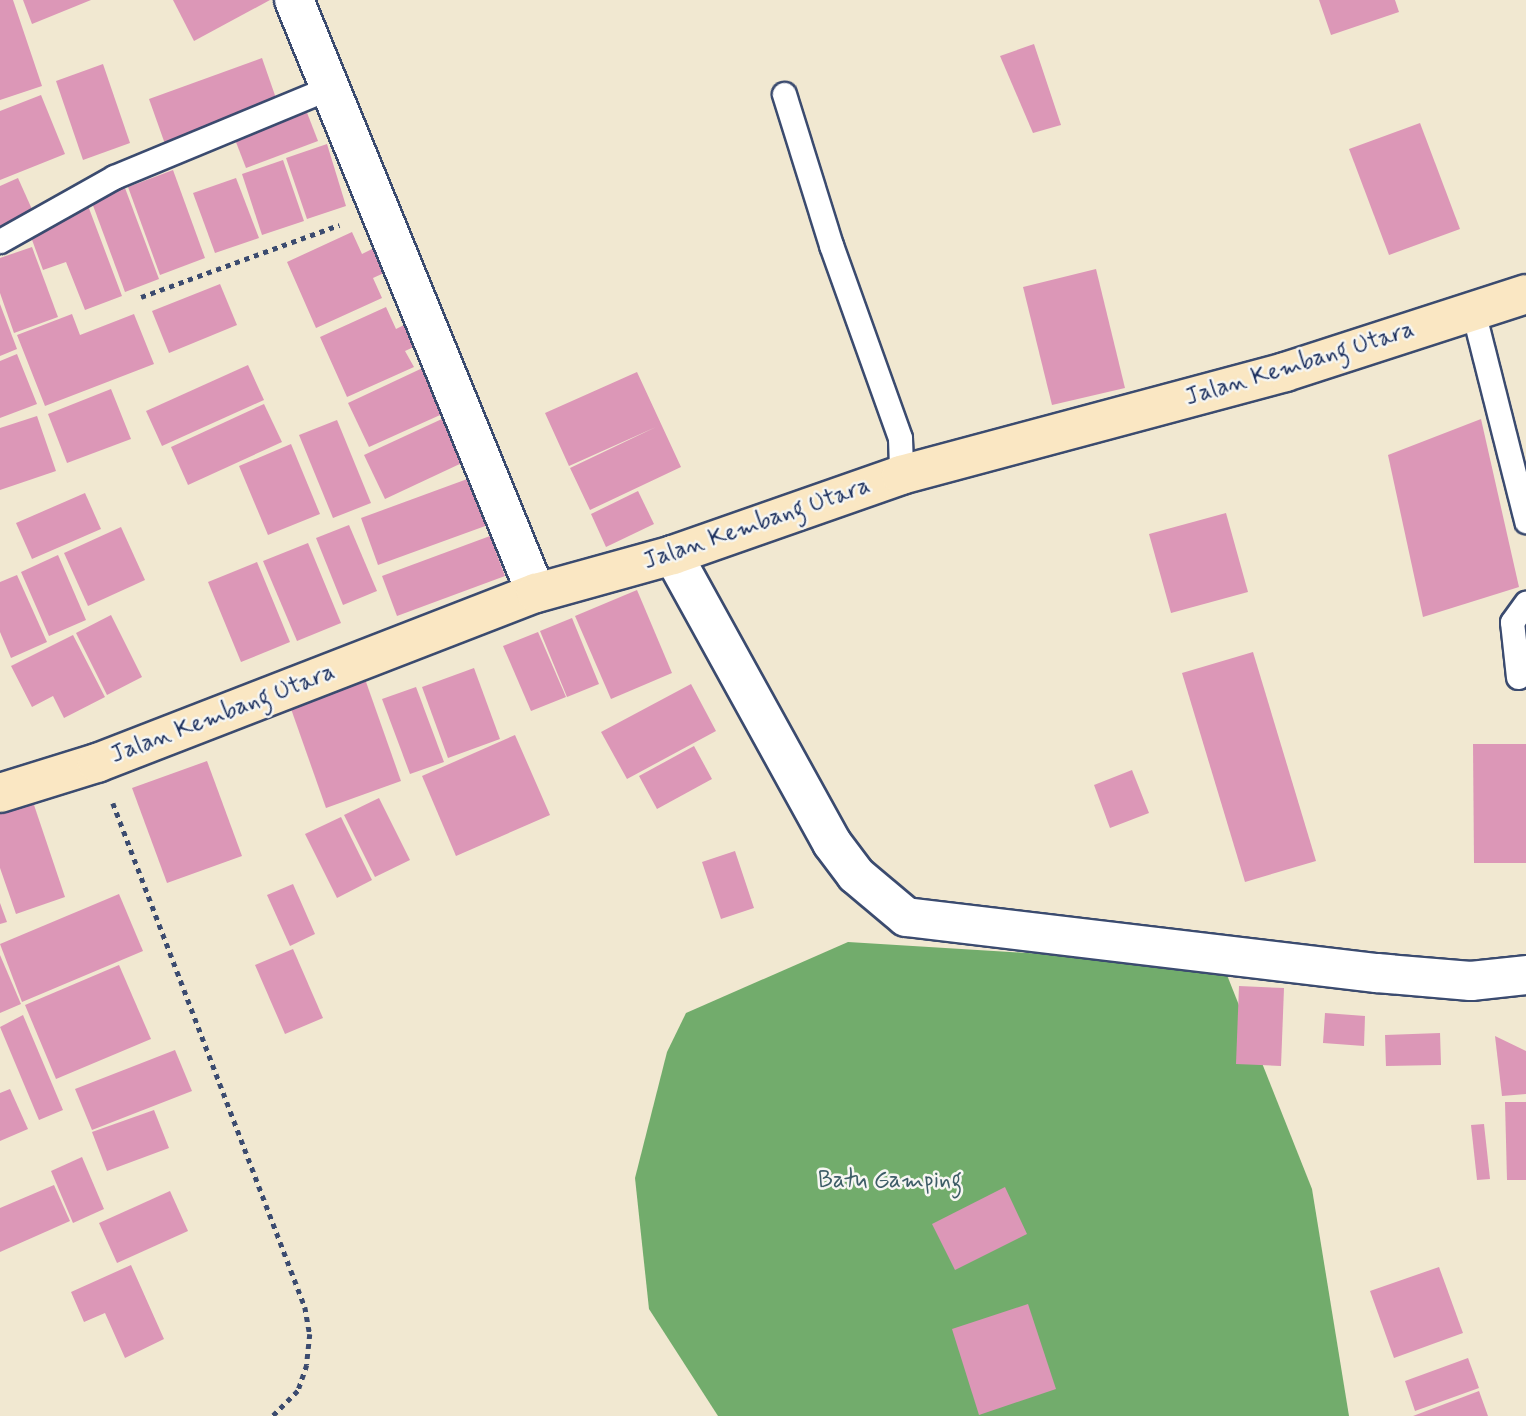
<!DOCTYPE html>
<style>
body{margin:0}
#map{position:relative;width:1526px;height:1416px;overflow:hidden;background:#f1e8d1;font-family:Mynerve,sans-serif}
div>[style]{position:absolute}
[style*='--x']{left:calc(var(--x)*1px);top:calc(var(--y)*1px);width:calc(var(--w)*1px);rotate:calc(var(--a)*1deg)}
.forest>*{inset:0;background:#72ac6c}
.building>*{inset:0;background:#dc97b7}
.path>*{height:4.5px;margin-top:-2.25px;transform-origin:0;background:repeating-linear-gradient(90deg,#3b4b6f 0 5px,transparent 0 10px)}
.roads{filter:drop-shadow(2px 0 #3b4b6f) drop-shadow(-2px 0 #3b4b6f) drop-shadow(0 2px #3b4b6f) drop-shadow(0 -2px #3b4b6f)}
.lane>*{height:23px;margin:-11.5px;padding:0 11.5px;transform-origin:11.5px;border-radius:11.5px;background:#fff}
.street>*{height:38px;margin:-19px;padding:0 19px;transform-origin:19px;border-radius:19px;background:#fff}
.secondary>*{height:38px;margin:-19px;padding:0 19px;transform-origin:19px;border-radius:19px;background:#fae7c3}
span{translate:-50% -50%;white-space:nowrap;text-align:center;line-height:1.15;-webkit-text-stroke:5px #f6f6f2;paint-order:stroke}
.street-label{font-size:24px;color:#1b2f5e}
.park-label{font-size:24px;color:#3d5d67}
</style>
<div id="map">
<div class="forest">
<div style="clip-path:polygon(848px 942px,1223px 965px,1312px 1189px,1349px 1416px,718px 1416px,649px 1309px,635px 1178px,667px 1052px,686px 1013px)"></div>
</div>
<div class="building">
<div style="clip-path:polygon(0 0,13px 0,42px 86px,0 100px)"></div>
<div style="clip-path:polygon(23px 0,91px 0,32px 24px)"></div>
<div style="clip-path:polygon(173px 0,270px 0,194px 41px)"></div>
<div style="clip-path:polygon(1319px 0,1395px 0,1399px 12px,1331px 35px)"></div>
<div style="clip-path:polygon(1034px 44px,1061px 125px,1033px 133px,1000px 56px)"></div>
<div style="clip-path:polygon(262px 58px,278px 104px,165px 144px,149px 99px)"></div>
<div style="clip-path:polygon(103px 64px,130px 143px,83px 160px,56px 81px)"></div>
<div style="clip-path:polygon(41px 95px,65px 154px,0 180px,0 111px)"></div>
<div style="clip-path:polygon(306px 110px,318px 141px,246px 168px,234px 137px)"></div>
<div style="clip-path:polygon(1420px 123px,1460px 229px,1389px 255px,1349px 149px)"></div>
<div style="clip-path:polygon(327px 144px,346px 206px,307px 219px,286px 158px)"></div>
<div style="clip-path:polygon(283px 160px,304px 221px,262px 235px,242px 174px)"></div>
<div style="clip-path:polygon(173px 170px,205px 258px,160px 275px,128px 187px)"></div>
<div style="clip-path:polygon(18px 178px,35px 216px,0 232px,0 186px)"></div>
<div style="clip-path:polygon(236px 178px,259px 238px,215px 253px,193px 193px)"></div>
<div style="clip-path:polygon(125px 188px,159px 279px,125px 292px,91px 200px)"></div>
<div style="clip-path:polygon(87px 203px,122px 296px,85px 310px,66px 262px,43px 270px,27px 226px)"></div>
<div style="clip-path:polygon(352px 232px,362px 254px,384px 243px,395px 268px,373px 278px,382px 298px,316px 328px,287px 262px)"></div>
<div style="clip-path:polygon(32px 247px,58px 317px,14px 333px,0 293px,0 258px)"></div>
<div style="clip-path:polygon(1096px 269px,1125px 388px,1052px 405px,1023px 287px)"></div>
<div style="clip-path:polygon(220px 284px,237px 325px,169px 353px,152px 311px)"></div>
<div style="clip-path:polygon(0 304px,17px 349px,0 356px)"></div>
<div style="clip-path:polygon(386px 307px,396px 329px,418px 318px,429px 340px,405px 351px,414px 367px,347px 397px,320px 337px)"></div>
<div style="clip-path:polygon(72px 314px,80px 335px,134px 314px,154px 364px,45px 406px,17px 335px)"></div>
<div style="clip-path:polygon(17px 354px,37px 404px,0 418px,0 361px)"></div>
<div style="clip-path:polygon(248px 365px,264px 400px,162px 446px,146px 411px)"></div>
<div style="clip-path:polygon(429px 365px,449px 411px,369px 447px,348px 403px)"></div>
<div style="clip-path:polygon(637px 372px,681px 467px,590px 510px,570px 468px,656px 427px,569px 466px,545px 413px)"></div>
<div style="clip-path:polygon(111px 389px,131px 439px,67px 463px,48px 414px)"></div>
<div style="clip-path:polygon(264px 404px,282px 442px,188px 485px,171px 447px)"></div>
<div style="clip-path:polygon(37px 416px,56px 471px,0 490px,0 428px)"></div>
<div style="clip-path:polygon(444px 418px,464px 462px,385px 499px,364px 455px)"></div>
<div style="clip-path:polygon(1481px 419px,1519px 587px,1423px 617px,1388px 455px)"></div>
<div style="clip-path:polygon(337px 420px,371px 503px,333px 518px,299px 435px)"></div>
<div style="clip-path:polygon(291px 444px,320px 514px,268px 535px,239px 466px)"></div>
<div style="clip-path:polygon(470px 478px,488px 525px,378px 565px,361px 518px)"></div>
<div style="clip-path:polygon(638px 491px,654px 524px,606px 547px,591px 514px)"></div>
<div style="clip-path:polygon(85px 493px,101px 529px,32px 559px,16px 523px)"></div>
<div style="clip-path:polygon(1226px 513px,1248px 592px,1171px 613px,1149px 534px)"></div>
<div style="clip-path:polygon(349px 525px,377px 591px,343px 605px,316px 538px)"></div>
<div style="clip-path:polygon(121px 527px,145px 580px,88px 606px,64px 553px)"></div>
<div style="clip-path:polygon(490px 536px,505px 576px,397px 616px,382px 576px)"></div>
<div style="clip-path:polygon(308px 543px,341px 623px,297px 641px,263px 561px)"></div>
<div style="clip-path:polygon(58px 555px,86px 620px,49px 636px,21px 572px)"></div>
<div style="clip-path:polygon(257px 562px,290px 642px,241px 662px,208px 582px)"></div>
<div style="clip-path:polygon(17px 575px,47px 642px,11px 658px,0 632px,0 582px)"></div>
<div style="clip-path:polygon(637px 590px,672px 673px,611px 699px,575px 616px)"></div>
<div style="clip-path:polygon(111px 615px,142px 677px,107px 695px,76px 633px)"></div>
<div style="clip-path:polygon(572px 618px,599px 684px,567px 697px,540px 631px)"></div>
<div style="clip-path:polygon(538px 632px,566px 697px,531px 711px,503px 646px)"></div>
<div style="clip-path:polygon(73px 635px,105px 697px,64px 718px,53px 696px,32px 707px,11px 666px)"></div>
<div style="clip-path:polygon(1253px 652px,1316px 861px,1245px 882px,1182px 673px)"></div>
<div style="clip-path:polygon(474px 668px,500px 739px,448px 758px,422px 687px)"></div>
<div style="clip-path:polygon(365px 679px,401px 781px,326px 808px,290px 706px)"></div>
<div style="clip-path:polygon(691px 684px,716px 731px,627px 779px,601px 732px)"></div>
<div style="clip-path:polygon(416px 687px,444px 762px,410px 774px,382px 699px)"></div>
<div style="clip-path:polygon(515px 735px,550px 815px,456px 856px,422px 776px)"></div>
<div style="clip-path:polygon(1473px 744px,1526px 744px,1526px 863px,1474px 863px)"></div>
<div style="clip-path:polygon(694px 746px,712px 779px,657px 809px,639px 776px)"></div>
<div style="clip-path:polygon(207px 761px,242px 856px,167px 883px,132px 788px)"></div>
<div style="clip-path:polygon(1132px 770px,1149px 813px,1110px 828px,1094px 785px)"></div>
<div style="clip-path:polygon(379px 798px,410px 860px,375px 877px,344px 815px)"></div>
<div style="clip-path:polygon(33px 802px,65px 897px,16px 914px,0 868px,0 813px)"></div>
<div style="clip-path:polygon(341px 817px,372px 880px,337px 898px,305px 834px)"></div>
<div style="clip-path:polygon(735px 851px,754px 908px,721px 919px,702px 862px)"></div>
<div style="clip-path:polygon(293px 884px,315px 934px,290px 946px,267px 895px)"></div>
<div style="clip-path:polygon(119px 894px,143px 951px,22px 1002px,0 944px)"></div>
<div style="clip-path:polygon(0 903px,7px 922px,0 924px)"></div>
<div style="clip-path:polygon(293px 949px,323px 1018px,285px 1034px,255px 965px)"></div>
<div style="clip-path:polygon(0 955px,21px 1004px,0 1013px)"></div>
<div style="clip-path:polygon(119px 965px,151px 1039px,56px 1079px,25px 1005px)"></div>
<div style="clip-path:polygon(1239px 986px,1284px 988px,1281px 1066px,1236px 1064px)"></div>
<div style="clip-path:polygon(1325px 1013px,1365px 1016px,1364px 1046px,1323px 1043px)"></div>
<div style="clip-path:polygon(23px 1015px,63px 1110px,39px 1120px,0 1027px)"></div>
<div style="clip-path:polygon(1440px 1033px,1441px 1065px,1386px 1066px,1385px 1035px)"></div>
<div style="clip-path:polygon(1495px 1036px,1526px 1051px,1526px 1094px,1502px 1096px)"></div>
<div style="clip-path:polygon(175px 1050px,192px 1091px,92px 1130px,75px 1089px)"></div>
<div style="clip-path:polygon(10px 1089px,28px 1129px,0 1141px,0 1093px)"></div>
<div style="clip-path:polygon(1505px 1102px,1526px 1102px,1526px 1180px,1507px 1180px)"></div>
<div style="clip-path:polygon(154px 1110px,169px 1148px,107px 1171px,92px 1132px)"></div>
<div style="clip-path:polygon(1484px 1124px,1490px 1179px,1477px 1180px,1471px 1125px)"></div>
<div style="clip-path:polygon(82px 1157px,104px 1209px,73px 1223px,51px 1171px)"></div>
<div style="clip-path:polygon(54px 1185px,70px 1221px,0 1252px,0 1208px)"></div>
<div style="clip-path:polygon(1005px 1187px,1027px 1234px,955px 1270px,932px 1224px)"></div>
<div style="clip-path:polygon(170px 1191px,188px 1231px,117px 1263px,99px 1223px)"></div>
<div style="clip-path:polygon(131px 1265px,164px 1339px,125px 1358px,105px 1313px,84px 1322px,71px 1292px)"></div>
<div style="clip-path:polygon(1439px 1267px,1463px 1333px,1394px 1358px,1370px 1291px)"></div>
<div style="clip-path:polygon(1028px 1304px,1056px 1389px,979px 1415px,952px 1329px)"></div>
<div style="clip-path:polygon(1468px 1358px,1479px 1388px,1415px 1411px,1405px 1381px)"></div>
<div style="clip-path:polygon(1479px 1391px,1488px 1416px,1413px 1416px)"></div>
</div>
<div class="path">
<div style="--x:141;--y:297;--w:211;--a:-20"></div>
<div style="--x:113;--y:803;--w:539;--a:69.15"></div>
<div style="--x:305;--y:1307;--w:27;--a:80"></div>
<div style="--x:310;--y:1334;--w:31;--a:96"></div>
<div style="--x:307;--y:1365;--w:28;--a:109"></div>
<div style="--x:298;--y:1391;--w:35;--a:135"></div>
</div>
<div class="roads">
<div class="lane">
<div style="--x:784;--y:94;--w:158;--a:72.7"></div>
<div style="--x:831;--y:245;--w:205;--a:70.3"></div>
<div style="--x:900;--y:438;--w:37;--a:88"></div>
<div style="--x:0;--y:241;--w:131;--a:-29.3"></div>
<div style="--x:114;--y:177;--w:235;--a:-22.5"></div>
<div style="--x:1473;--y:311;--w:217;--a:75.8"></div>
<div style="--x:1518;--y:677;--w:55;--a:-96.2"></div>
<div style="--x:1512;--y:622;--w:24;--a:-54"></div>
</div>
<div class="street">
<div style="--x:294;--y:0;--w:640;--a:67.8"></div>
<div style="--x:673;--y:555;--w:329;--a:61.1"></div>
<div style="--x:832;--y:843;--w:40;--a:53"></div>
<div style="--x:856;--y:875;--w:65;--a:40"></div>
<div style="--x:906;--y:917;--w:474;--a:6.8"></div>
<div style="--x:1377;--y:973;--w:94;--a:4.9"></div>
<div style="--x:1471;--y:981;--w:55;--a:-6.2"></div>
</div>
<div class="secondary">
<div style="--x:0;--y:793;--w:102;--a:-17.2"></div>
<div style="--x:97;--y:763;--w:471;--a:-21.2"></div>
<div style="--x:536;--y:593;--w:142;--a:-15.5"></div>
<div style="--x:673;--y:555;--w:242;--a:-19.3"></div>
<div style="--x:901;--y:475;--w:398;--a:-15"></div>
<div style="--x:1285;--y:372;--w:253;--a:-17.9"></div>
</div>
</div>
<div class="street-label">
<span style="left:1300px;top:364px;rotate:-17deg">Jalan Kembang Utara</span>
<span style="left:757px;top:524px;rotate:-19deg">Jalan Kembang Utara</span>
<span style="left:223px;top:714px;rotate:-21deg">Jalan Kembang Utara</span>
</div>
<div class="park-label">
<span style="left:890px;top:1181px">Batu Gamping</span>
</div>
</div>
